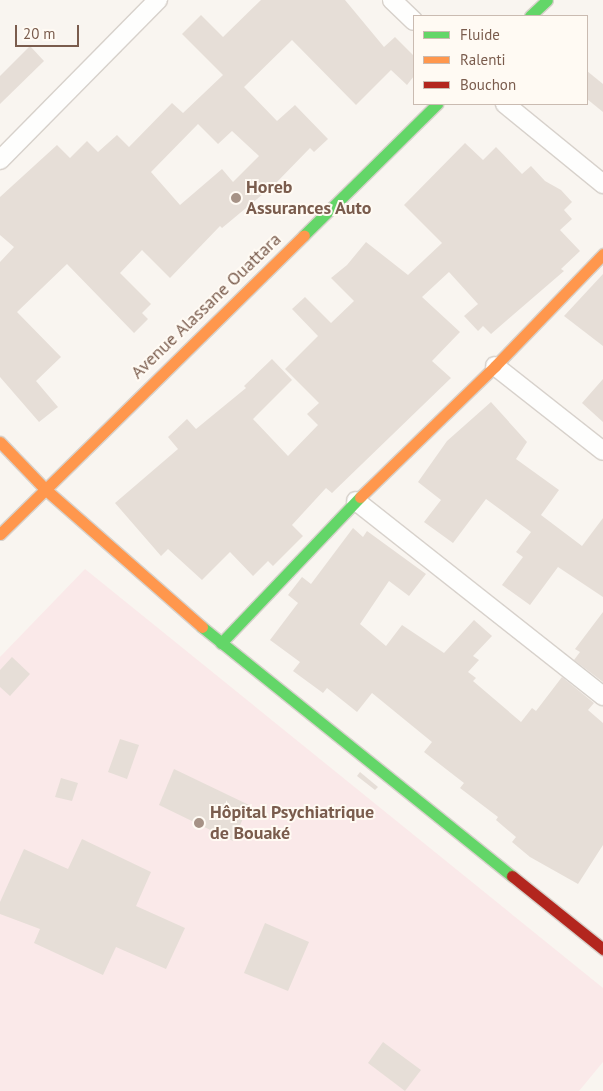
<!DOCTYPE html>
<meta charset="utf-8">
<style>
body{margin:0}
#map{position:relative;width:603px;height:1091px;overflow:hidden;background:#f9f5f0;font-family:"PT Sans",sans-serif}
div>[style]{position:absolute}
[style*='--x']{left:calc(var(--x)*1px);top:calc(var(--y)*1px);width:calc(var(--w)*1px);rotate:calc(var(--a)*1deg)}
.medical>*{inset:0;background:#fae9e9}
.building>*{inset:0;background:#e6ded7}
.roads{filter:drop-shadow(1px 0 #d7d1cb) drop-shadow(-1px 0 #d7d1cb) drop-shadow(0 1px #d7d1cb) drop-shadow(0 -1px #d7d1cb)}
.street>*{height:18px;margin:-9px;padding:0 9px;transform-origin:9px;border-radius:9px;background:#fefefd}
.fast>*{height:11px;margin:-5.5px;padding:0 5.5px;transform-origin:5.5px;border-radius:5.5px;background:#63d668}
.slow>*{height:11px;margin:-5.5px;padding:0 5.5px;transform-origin:5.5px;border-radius:5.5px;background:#ff974d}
.jam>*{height:11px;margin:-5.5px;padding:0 5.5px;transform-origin:5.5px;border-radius:5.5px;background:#b3261e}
.dots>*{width:14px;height:14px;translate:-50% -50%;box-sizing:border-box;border:2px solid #fffaf3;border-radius:50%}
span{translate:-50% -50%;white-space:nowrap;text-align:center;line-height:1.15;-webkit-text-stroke:4px #fffaf3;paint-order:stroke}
.poi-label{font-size:18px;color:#7a5c4d;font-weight:700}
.left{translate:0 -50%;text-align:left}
.street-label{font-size:18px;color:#7a5c4d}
.legend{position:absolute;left:413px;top:15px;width:175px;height:90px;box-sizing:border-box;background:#fffaf3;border:1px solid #cabbb1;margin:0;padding:6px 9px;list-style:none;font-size:15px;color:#7a5c4d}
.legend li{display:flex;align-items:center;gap:10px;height:25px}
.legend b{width:25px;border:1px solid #cabbb1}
.scale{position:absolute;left:15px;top:25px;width:64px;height:22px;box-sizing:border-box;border:2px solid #7a5c4d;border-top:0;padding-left:6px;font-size:15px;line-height:18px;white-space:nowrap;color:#7a5c4d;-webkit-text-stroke:4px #fffaf3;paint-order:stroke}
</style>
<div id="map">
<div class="medical">
<div style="clip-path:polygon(85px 569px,603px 988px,603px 1062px,579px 1091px,0 1091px,0 657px)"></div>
</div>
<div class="building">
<div style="clip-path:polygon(evenodd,261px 0,345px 0,384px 47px,395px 37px,414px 56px,414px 76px,407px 85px,391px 70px,356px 105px,292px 40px,244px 87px,277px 121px,295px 105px,328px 139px,314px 152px,310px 148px,275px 184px,222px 228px,220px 226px,170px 278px,142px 250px,120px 273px,151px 304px,142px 313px,148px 319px,134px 333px,67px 264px,17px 312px,61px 357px,36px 381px,58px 407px,39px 422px,0 377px,0 262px,14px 247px,0 235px,0 197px,57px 145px,70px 158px,87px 141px,98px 152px,117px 135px,129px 147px,172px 103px,183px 113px,223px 75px,182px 34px,201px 15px,223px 37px,261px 0,198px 124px,218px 144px,232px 131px,259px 156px,233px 182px,222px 169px,180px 205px,151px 172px,198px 124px)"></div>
<div style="clip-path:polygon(30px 46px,44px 61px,0 104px,0 76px)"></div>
<div style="clip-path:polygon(587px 71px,603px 84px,603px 112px,587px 99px)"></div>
<div style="clip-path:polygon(465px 143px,483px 160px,496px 147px,522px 174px,531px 166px,545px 181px,561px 190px,572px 202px,564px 210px,572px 219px,560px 230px,580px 251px,561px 269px,564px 271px,491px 334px,483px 326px,478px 331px,464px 316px,478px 304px,449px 272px,422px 297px,460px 332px,432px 361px,451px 378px,332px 493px,326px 488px,292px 525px,303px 536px,273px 566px,268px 561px,253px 576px,230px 552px,202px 580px,168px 549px,161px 556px,115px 503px,178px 449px,168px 437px,187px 419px,196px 429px,246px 388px,244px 386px,272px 359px,292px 380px,253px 419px,288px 456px,318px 425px,307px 414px,319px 403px,285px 369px,318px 336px,292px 309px,305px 297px,331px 323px,354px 301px,331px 278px,347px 265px,366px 242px,408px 275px,442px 243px,404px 205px)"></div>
<div style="clip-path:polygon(603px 274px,603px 346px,564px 316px)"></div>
<div style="clip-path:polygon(603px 379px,603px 422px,582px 403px)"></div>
<div style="clip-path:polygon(491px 402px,527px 442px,516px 459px,559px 490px,541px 515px,582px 546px,603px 518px,603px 597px,558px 567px,530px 605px,502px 585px,523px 557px,516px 552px,531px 532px,486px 499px,453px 543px,424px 522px,441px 500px,418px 482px,447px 441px)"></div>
<div style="clip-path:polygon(353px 528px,363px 537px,367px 531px,426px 574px,409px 596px,389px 581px,360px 624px,386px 646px,402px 625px,444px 653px,474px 620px,492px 636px,473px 656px,479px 660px,468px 672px,476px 678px,473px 681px,521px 722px,532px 708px,536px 711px,562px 677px,594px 703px,588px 710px,603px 723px,603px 845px,578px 884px,530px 857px,512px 842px,516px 837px,496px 820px,498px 817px,460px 788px,464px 783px,424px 752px,432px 742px,372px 693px,357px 712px,327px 688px,323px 693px,293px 671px,300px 662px,270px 640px,298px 603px,288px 595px,302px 577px,311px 584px)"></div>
<div style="clip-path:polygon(603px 612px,603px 682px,574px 660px,580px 652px,575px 649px)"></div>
<div style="clip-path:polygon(12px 657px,30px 674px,10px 696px,0 687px,0 670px)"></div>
<div style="clip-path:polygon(120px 739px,139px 745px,127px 779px,108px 772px)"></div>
<div style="clip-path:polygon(174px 769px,249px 805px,233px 841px,159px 805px)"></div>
<div style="clip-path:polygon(360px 772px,378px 787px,375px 790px,357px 776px)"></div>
<div style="clip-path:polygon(61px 778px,78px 783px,72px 801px,55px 797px)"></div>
<div style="clip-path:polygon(82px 839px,151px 872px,136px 906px,185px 928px,166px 969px,116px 947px,103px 975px,34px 943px,40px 929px,0 914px,0 902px,24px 849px,68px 869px)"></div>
<div style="clip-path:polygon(265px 923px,309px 942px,288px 991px,244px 973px)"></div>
<div style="clip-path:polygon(383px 1042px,421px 1070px,405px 1091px,368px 1063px)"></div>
</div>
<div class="roads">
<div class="street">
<div style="--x:392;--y:0;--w:30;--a:44"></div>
<div style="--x:505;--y:104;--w:127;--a:39.2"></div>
<div style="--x:0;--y:160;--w:225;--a:-45.4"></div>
<div style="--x:495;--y:366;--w:137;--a:38.2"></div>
<div style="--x:356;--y:501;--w:315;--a:38.3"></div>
</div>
<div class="fast">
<div style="--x:530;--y:16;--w:23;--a:-43"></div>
<div style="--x:304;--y:235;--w:187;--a:-44.6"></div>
<div style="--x:202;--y:627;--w:398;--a:38.8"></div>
<div style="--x:221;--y:643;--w:202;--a:-46.4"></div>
</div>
<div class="slow">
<div style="--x:0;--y:442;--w:65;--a:46.2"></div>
<div style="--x:45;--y:489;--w:209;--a:41.3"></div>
<div style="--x:360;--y:497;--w:188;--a:-44.1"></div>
<div style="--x:495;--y:366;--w:156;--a:-46"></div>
<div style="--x:0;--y:534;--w:426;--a:-44.5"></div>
</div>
<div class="jam">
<div style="--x:512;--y:876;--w:117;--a:38.7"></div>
</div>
</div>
<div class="dots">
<div style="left:236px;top:198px;background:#a69286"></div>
<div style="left:199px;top:823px;background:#a69286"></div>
</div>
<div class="poi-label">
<span class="left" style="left:246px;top:198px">Horeb<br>Assurances Auto</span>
<span class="left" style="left:210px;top:823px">Hôpital Psychiatrique<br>de Bouaké</span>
</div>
<div class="street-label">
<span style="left:206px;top:306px;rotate:-44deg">Avenue Alassane Ouattara</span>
</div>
<ul class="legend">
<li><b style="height:6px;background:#63d668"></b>Fluide</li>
<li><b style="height:6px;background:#ff974d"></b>Ralenti</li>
<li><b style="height:6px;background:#b3261e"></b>Bouchon</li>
</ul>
<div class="scale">20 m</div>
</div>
